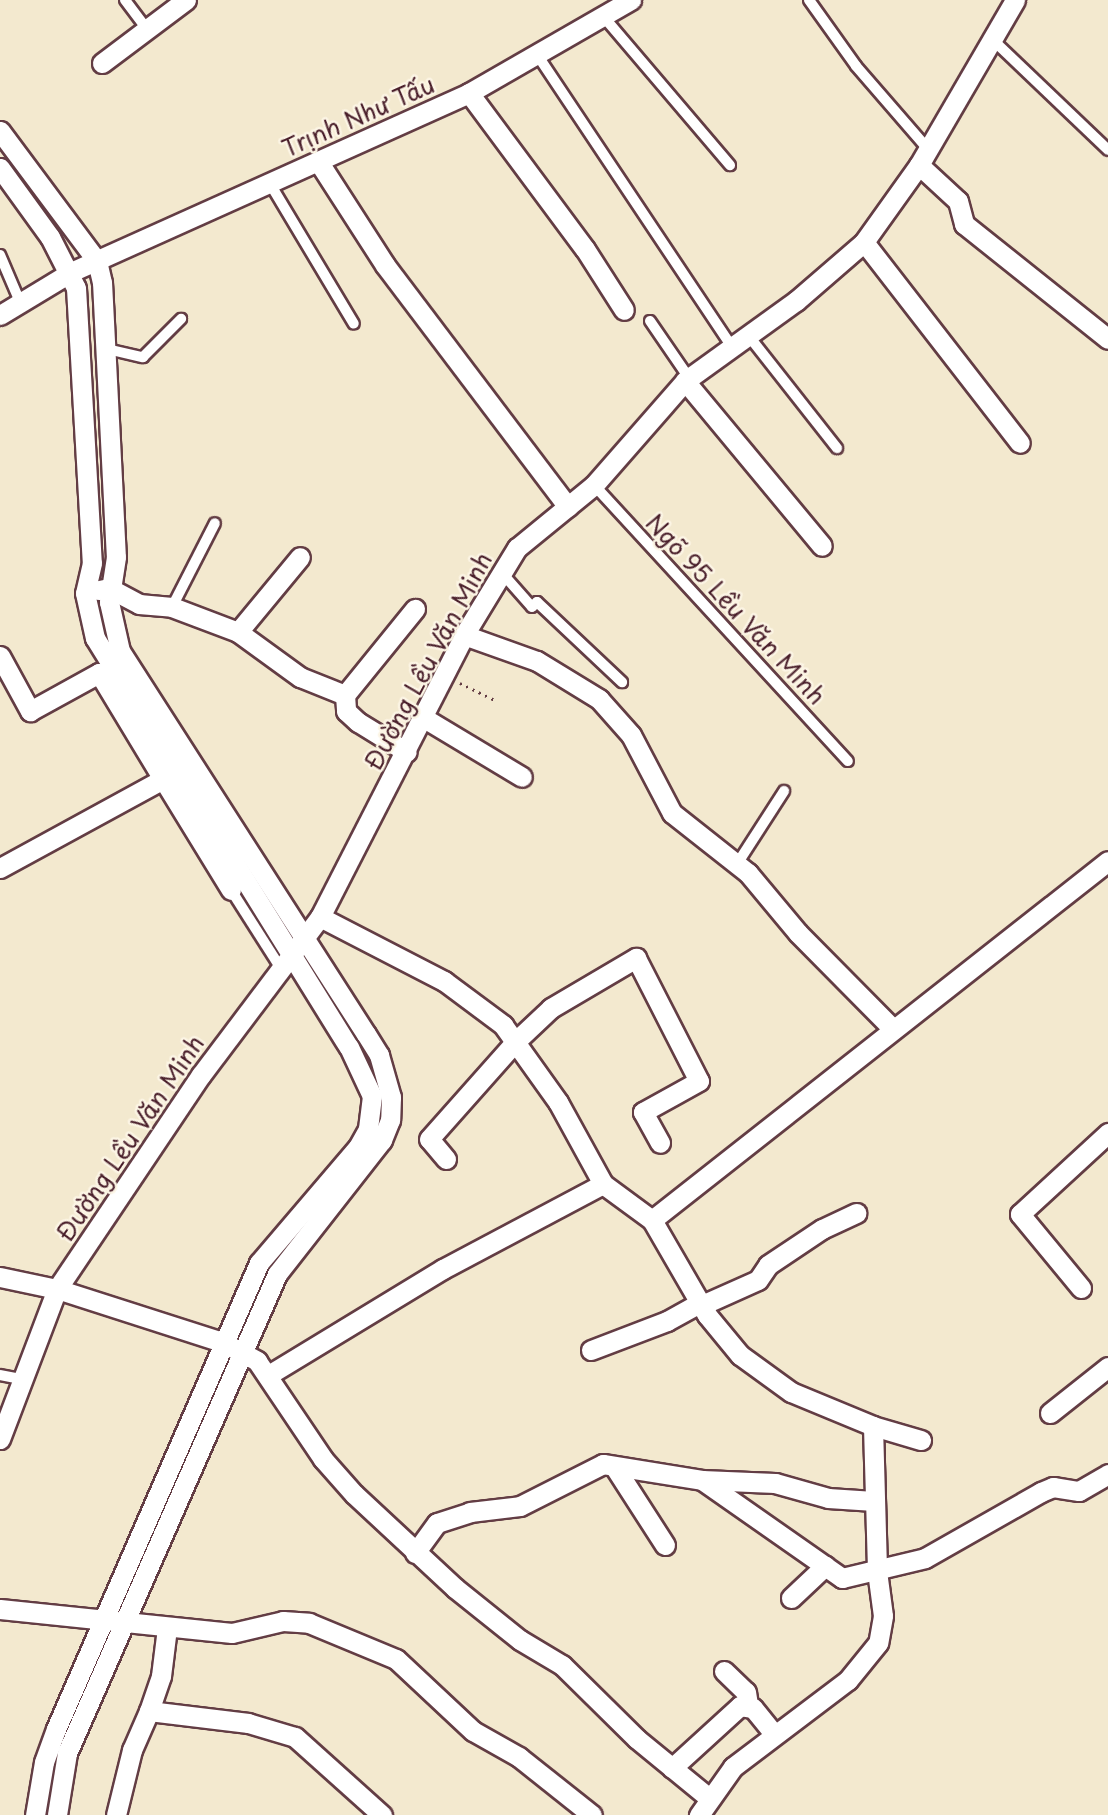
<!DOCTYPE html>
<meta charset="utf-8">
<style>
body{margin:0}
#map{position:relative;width:1108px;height:1815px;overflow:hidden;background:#f3e9cf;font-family:"Playpen Sans",sans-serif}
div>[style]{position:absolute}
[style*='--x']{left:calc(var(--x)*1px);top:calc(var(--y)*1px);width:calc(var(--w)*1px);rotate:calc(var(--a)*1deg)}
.path>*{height:2.5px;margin-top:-1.25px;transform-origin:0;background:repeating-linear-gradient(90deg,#633d44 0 2px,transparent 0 7px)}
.roads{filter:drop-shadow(2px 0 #633d44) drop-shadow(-2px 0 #633d44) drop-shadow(0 2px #633d44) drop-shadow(0 -2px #633d44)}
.service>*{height:10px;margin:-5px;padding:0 5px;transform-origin:5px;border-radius:5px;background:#fff}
.minor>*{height:19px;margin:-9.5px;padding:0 9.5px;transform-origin:9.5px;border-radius:9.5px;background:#fff}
span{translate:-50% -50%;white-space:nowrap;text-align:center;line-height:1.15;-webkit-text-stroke:5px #fcf5e5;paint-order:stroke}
.street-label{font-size:24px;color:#4a1f2b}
</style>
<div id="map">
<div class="path">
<div style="--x:460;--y:683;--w:39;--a:26"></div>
</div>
<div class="roads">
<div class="service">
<div style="--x:125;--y:0;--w:36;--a:53"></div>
<div style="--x:809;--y:0;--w:81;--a:54.5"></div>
<div style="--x:856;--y:66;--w:110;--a:49.1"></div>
<div style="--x:603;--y:16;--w:196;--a:49.6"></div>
<div style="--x:991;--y:38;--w:162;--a:43.7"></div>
<div style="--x:536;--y:53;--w:353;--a:56.3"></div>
<div style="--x:269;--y:182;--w:165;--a:59.1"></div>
<div style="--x:0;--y:255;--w:51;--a:66.9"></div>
<div style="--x:650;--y:321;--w:69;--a:55.6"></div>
<div style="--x:748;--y:335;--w:144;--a:51.8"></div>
<div style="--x:107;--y:349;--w:37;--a:13"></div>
<div style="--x:143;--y:357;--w:54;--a:-45"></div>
<div style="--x:594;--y:485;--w:375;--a:47.4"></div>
<div style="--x:502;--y:573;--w:45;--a:48.6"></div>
<div style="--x:532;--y:607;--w:7;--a:-45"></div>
<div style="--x:537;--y:602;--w:117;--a:43.3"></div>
<div style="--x:172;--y:607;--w:94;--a:-62.9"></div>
<div style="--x:737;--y:864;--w:87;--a:-57.2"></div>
<div style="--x:231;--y:890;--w:91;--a:57.5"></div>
<div style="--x:0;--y:1375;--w:20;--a:11"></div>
</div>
<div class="minor">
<div style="--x:102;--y:63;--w:105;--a:-36.9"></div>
<div style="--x:469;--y:93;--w:194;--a:53.4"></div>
<div style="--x:585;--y:249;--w:72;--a:57.4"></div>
<div style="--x:0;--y:131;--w:162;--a:53.3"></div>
<div style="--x:97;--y:261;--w:22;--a:77"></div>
<div style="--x:102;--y:282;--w:275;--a:87.1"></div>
<div style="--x:116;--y:557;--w:46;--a:98.8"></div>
<div style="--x:109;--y:602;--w:50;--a:77.3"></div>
<div style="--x:120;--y:651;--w:455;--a:57.3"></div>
<div style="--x:366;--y:1034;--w:25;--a:58"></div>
<div style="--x:379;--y:1055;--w:44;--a:74.1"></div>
<div style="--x:391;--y:1097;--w:23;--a:92"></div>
<div style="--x:390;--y:1120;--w:22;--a:112"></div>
<div style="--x:382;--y:1140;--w:170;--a:128.1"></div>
<div style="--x:277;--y:1274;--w:523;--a:113.67"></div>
<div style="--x:67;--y:1753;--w:63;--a:99.2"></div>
<div style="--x:318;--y:161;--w:124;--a:57.2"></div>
<div style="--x:385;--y:265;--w:303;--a:52.9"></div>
<div style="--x:919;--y:165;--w:53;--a:42.7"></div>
<div style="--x:958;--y:201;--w:24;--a:75"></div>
<div style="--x:964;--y:224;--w:184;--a:38.6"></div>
<div style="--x:0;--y:168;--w:85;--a:54.1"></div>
<div style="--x:50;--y:237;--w:57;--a:63"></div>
<div style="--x:76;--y:288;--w:275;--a:86.7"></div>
<div style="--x:92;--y:563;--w:31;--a:103"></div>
<div style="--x:85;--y:593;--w:46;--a:77.5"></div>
<div style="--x:95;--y:638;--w:481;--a:58.2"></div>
<div style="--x:349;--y:1047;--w:54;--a:64.9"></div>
<div style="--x:372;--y:1096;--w:33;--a:97"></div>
<div style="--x:368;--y:1129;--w:21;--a:119"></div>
<div style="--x:358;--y:1147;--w:153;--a:130.5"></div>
<div style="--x:259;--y:1263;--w:508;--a:113.54"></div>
<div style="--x:56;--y:1729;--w:35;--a:110"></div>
<div style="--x:44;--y:1762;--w:54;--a:99.6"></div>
<div style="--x:864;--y:242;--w:254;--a:52.2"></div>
<div style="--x:0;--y:315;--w:83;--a:-31.2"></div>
<div style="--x:71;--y:272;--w:436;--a:-24.2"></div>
<div style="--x:469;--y:93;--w:187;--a:-29.9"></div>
<div style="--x:685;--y:381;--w:214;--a:50.3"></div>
<div style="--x:99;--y:590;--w:10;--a:-11"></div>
<div style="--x:109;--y:588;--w:34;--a:28"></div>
<div style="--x:139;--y:604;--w:33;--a:5"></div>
<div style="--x:172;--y:607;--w:71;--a:20.7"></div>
<div style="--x:238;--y:632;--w:77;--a:36"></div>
<div style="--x:300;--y:677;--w:48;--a:21.8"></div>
<div style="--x:345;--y:695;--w:16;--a:86"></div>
<div style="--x:346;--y:711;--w:16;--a:43"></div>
<div style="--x:358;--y:722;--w:57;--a:31.5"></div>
<div style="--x:238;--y:632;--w:97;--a:-50.4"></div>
<div style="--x:464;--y:635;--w:77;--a:19.6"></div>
<div style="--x:537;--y:661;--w:73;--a:31.5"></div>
<div style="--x:599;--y:699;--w:48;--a:48.4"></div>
<div style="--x:631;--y:735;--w:88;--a:62.3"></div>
<div style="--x:672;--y:813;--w:97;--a:38.3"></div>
<div style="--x:748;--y:873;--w:78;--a:50.2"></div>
<div style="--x:798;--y:933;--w:135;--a:45.3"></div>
<div style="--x:0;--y:656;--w:63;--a:61.4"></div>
<div style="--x:30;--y:711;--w:79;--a:-28.8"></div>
<div style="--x:99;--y:673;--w:124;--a:58.9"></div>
<div style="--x:345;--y:695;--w:111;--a:-50.9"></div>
<div style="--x:424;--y:718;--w:114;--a:31"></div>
<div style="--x:0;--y:868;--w:186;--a:-28.6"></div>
<div style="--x:163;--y:779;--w:130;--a:58.5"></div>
<div style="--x:320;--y:917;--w:140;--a:27.3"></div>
<div style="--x:444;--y:981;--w:74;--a:36.7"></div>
<div style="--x:503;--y:1025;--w:95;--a:54.5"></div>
<div style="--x:558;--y:1102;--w:94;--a:61.2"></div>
<div style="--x:603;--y:1184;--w:61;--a:36.3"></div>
<div style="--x:652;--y:1220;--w:110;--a:59.9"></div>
<div style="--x:707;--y:1315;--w:52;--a:50.5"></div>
<div style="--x:740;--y:1355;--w:63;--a:36"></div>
<div style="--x:791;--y:1392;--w:89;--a:22.5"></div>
<div style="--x:873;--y:1426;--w:145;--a:88.4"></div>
<div style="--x:877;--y:1571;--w:45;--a:82.4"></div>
<div style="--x:883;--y:1616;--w:27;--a:100"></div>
<div style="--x:878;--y:1643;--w:48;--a:129"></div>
<div style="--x:848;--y:1680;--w:144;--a:142.9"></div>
<div style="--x:733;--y:1767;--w:59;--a:125.3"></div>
<div style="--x:446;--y:1159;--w:26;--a:-130"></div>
<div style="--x:429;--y:1139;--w:131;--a:-48.4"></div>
<div style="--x:516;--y:1041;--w:48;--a:-43.3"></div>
<div style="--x:551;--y:1008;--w:99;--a:-30.5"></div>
<div style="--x:636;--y:958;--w:138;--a:62.9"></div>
<div style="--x:699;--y:1081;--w:64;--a:151"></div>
<div style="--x:643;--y:1112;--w:35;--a:61"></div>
<div style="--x:652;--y:1220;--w:580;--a:-38.21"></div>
<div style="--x:0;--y:1277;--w:58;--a:11.9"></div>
<div style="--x:57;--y:1289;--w:173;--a:17.8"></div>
<div style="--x:222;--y:1342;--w:40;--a:28"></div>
<div style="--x:257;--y:1361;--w:118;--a:56"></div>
<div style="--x:323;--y:1459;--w:47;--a:48.5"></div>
<div style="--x:354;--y:1494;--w:138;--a:42.9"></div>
<div style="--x:455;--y:1588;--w:83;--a:38.7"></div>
<div style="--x:520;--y:1640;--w:49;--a:30.8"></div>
<div style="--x:562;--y:1665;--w:105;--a:44.6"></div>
<div style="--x:637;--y:1739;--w:93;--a:39.3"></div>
<div style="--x:1081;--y:1288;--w:96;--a:-129.5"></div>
<div style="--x:1020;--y:1214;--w:120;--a:-42.6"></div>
<div style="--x:702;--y:1305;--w:61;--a:-24.1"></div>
<div style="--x:758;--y:1280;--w:18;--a:-56"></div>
<div style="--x:768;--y:1265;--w:65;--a:-33.7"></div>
<div style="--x:822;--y:1229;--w:38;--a:-25"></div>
<div style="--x:591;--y:1350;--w:81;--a:-20.9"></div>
<div style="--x:667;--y:1321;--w:39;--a:-29"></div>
<div style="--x:270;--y:1374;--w:202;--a:-31.3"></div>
<div style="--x:443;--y:1269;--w:181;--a:-28"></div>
<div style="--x:1050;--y:1413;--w:74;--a:-38.4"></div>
<div style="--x:873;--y:1426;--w:50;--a:16.3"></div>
<div style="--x:0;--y:1439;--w:160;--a:-69.2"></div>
<div style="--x:57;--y:1289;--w:258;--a:-56.1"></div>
<div style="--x:201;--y:1075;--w:198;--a:-53"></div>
<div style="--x:320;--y:917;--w:317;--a:-62.9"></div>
<div style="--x:464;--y:635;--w:102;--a:-58.7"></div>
<div style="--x:517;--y:548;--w:99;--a:-39.3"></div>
<div style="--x:594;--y:485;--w:138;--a:-48.8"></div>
<div style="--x:685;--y:381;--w:137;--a:-35.8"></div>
<div style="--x:796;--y:301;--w:90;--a:-40.9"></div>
<div style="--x:864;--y:242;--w:95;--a:-54.5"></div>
<div style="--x:919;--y:165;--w:191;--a:-59.8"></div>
<div style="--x:614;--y:1466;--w:94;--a:57.2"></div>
<div style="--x:702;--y:1480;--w:171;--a:35"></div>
<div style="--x:842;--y:1578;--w:85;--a:-13.5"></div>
<div style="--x:925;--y:1558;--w:133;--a:-29.6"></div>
<div style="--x:1041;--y:1492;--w:13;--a:-23"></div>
<div style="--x:1053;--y:1487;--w:26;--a:9"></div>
<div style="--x:1079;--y:1491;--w:34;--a:-30"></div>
<div style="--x:415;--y:1553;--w:37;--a:-54"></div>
<div style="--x:437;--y:1523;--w:35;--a:-18"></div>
<div style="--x:470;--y:1512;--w:50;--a:-6.8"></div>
<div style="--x:520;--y:1506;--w:93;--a:-26.8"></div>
<div style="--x:603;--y:1464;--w:100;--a:9.2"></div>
<div style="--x:702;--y:1480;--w:73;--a:2.4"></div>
<div style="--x:775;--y:1483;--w:55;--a:15.8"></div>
<div style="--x:828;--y:1498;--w:46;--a:3.7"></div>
<div style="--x:791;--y:1598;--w:47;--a:-43.3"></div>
<div style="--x:0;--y:1609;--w:233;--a:5.9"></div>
<div style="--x:232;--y:1633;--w:52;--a:-13.2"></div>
<div style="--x:283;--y:1621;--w:26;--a:4"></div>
<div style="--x:309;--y:1623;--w:94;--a:22.5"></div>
<div style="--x:396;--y:1659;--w:105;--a:43.1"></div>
<div style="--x:473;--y:1731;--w:53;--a:29.5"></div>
<div style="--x:519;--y:1757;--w:93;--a:38.5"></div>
<div style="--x:724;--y:1671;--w:30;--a:44"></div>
<div style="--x:746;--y:1692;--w:13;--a:81"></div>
<div style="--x:149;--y:1711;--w:37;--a:-71"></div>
<div style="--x:161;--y:1676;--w:48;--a:-82.9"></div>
<div style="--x:672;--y:1768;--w:92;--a:-42.4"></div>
<div style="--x:740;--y:1706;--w:13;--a:9"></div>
<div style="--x:753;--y:1708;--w:33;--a:51"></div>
<div style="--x:116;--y:1815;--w:67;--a:-76.2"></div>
<div style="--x:132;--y:1750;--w:43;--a:-66.4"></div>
<div style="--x:149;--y:1711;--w:100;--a:6.9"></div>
<div style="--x:248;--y:1723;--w:49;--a:16.6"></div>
<div style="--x:295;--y:1737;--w:117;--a:41.9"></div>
</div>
</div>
<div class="street-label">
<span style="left:358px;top:116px;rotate:-24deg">Trịnh Như Tấu</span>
<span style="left:736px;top:609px;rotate:47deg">Ngõ 95 Lều Văn Minh</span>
<span style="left:428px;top:661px;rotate:-62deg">Đường Lều Văn Minh</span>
<span style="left:130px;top:1138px;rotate:-56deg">Đường Lều Văn Minh</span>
</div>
</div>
